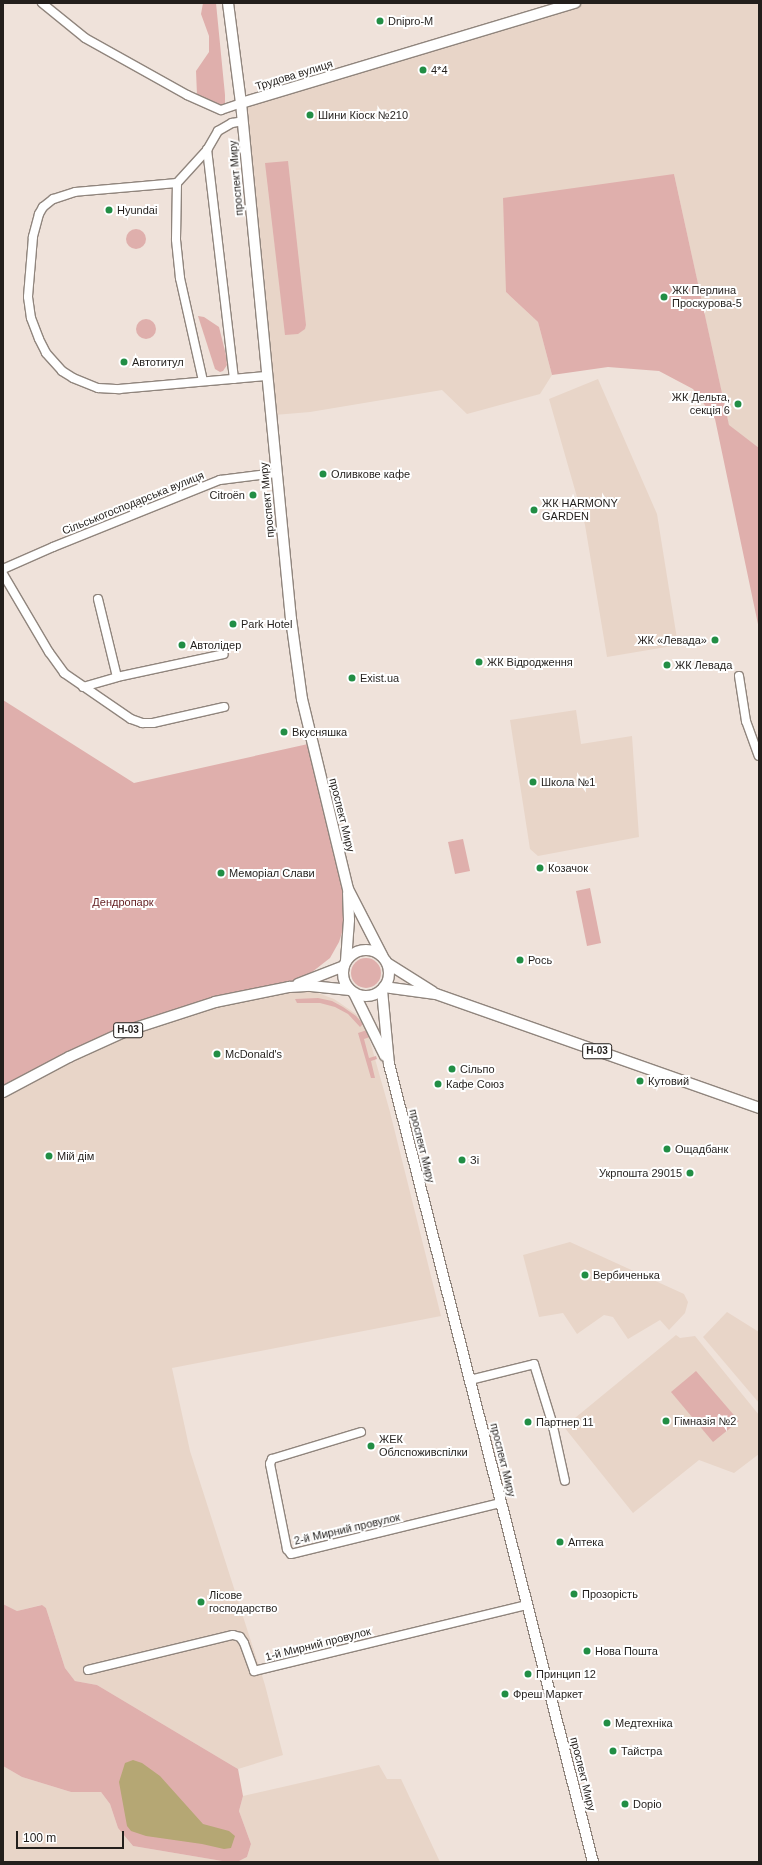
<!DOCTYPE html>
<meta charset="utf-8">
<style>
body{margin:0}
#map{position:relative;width:762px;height:1865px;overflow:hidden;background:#efe2da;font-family:Arial,sans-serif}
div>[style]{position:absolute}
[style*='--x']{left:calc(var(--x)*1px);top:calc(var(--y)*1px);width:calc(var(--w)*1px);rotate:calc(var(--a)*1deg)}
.built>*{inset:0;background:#e8d5c8}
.green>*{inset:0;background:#dfafac}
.round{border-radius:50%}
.water>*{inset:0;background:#b5a774}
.roads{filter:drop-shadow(1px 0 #90857d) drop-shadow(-1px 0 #90857d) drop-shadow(0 1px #90857d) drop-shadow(0 -1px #90857d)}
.minor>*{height:8px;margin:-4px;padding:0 4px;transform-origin:4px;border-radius:4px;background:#fff}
.major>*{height:10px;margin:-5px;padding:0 5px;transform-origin:5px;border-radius:5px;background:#fff}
.major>.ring{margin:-5px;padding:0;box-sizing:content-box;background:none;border:10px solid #fff;border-radius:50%}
.dots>*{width:11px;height:11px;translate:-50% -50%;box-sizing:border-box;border:2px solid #fff;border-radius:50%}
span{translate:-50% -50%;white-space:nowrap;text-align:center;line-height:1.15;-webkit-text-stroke:4px #fff;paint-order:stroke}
.shield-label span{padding:1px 3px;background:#fff;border:1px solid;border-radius:3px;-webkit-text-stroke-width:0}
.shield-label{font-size:10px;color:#231f1c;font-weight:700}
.poi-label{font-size:11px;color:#231f1c}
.left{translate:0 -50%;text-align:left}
.right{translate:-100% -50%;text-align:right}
.street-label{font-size:11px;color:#231f1c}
.park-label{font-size:11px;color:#621c1f}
.frame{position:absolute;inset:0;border:4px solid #231f1c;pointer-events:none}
.scale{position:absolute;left:16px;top:1831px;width:108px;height:18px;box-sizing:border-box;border:2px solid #231f1c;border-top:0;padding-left:5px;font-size:12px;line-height:14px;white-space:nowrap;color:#231f1c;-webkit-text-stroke:3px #fff;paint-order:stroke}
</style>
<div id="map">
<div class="built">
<div style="clip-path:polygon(586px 3px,759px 3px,759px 448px,729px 426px,674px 174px,506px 292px,538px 322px,552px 375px,540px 394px,467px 414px,442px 390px,310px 412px,274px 415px,244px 106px)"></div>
<div style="clip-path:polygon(598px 379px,657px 514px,678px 645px,607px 657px,585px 525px,549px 399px)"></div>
<div style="clip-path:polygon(576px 710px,581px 744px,632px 736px,639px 837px,538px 856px,530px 849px,510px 720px)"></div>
<div style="clip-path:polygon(304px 989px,310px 990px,334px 999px,356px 1014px,366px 1027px,390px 1112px,441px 1316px,172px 1368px,190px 1451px,265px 1685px,283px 1755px,238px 1769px,97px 1685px,75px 1681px,65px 1668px,46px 1608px,41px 1605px,17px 1611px,3px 1604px,3px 1096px,15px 1089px,127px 1034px,216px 1006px)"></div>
<div style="clip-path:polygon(570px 1242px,684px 1294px,688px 1302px,685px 1313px,669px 1330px,660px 1320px,628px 1339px,613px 1317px,604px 1315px,577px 1334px,563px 1313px,539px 1317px,523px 1255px)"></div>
<div style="clip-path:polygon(727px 1312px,759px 1332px,759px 1403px,703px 1337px)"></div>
<div style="clip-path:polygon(676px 1335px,680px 1338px,695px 1336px,759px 1415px,759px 1454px,734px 1473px,699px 1460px,633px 1513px,564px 1427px)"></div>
<div style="clip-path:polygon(379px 1765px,387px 1779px,401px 1779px,440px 1862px,237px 1862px,247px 1857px,251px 1844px,239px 1811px,243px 1796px)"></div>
<div style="clip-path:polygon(3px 1766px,22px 1777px,71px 1792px,101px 1792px,110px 1804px,118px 1828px,133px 1846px,228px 1862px,3px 1862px)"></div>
</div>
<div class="green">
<div style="clip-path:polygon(203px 3px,216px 3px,225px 95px,225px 104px,221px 107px,197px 95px,196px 71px,209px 52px,209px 36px,201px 14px)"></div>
<div style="clip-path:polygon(288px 161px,306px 325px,305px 329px,298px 334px,285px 335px,265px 163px)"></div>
<div style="clip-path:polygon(674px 174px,729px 425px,759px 448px,759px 629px,715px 419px,693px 389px,659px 371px,608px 367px,552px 375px,538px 322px,506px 292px,503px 198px)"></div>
<div class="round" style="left:126px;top:229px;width:20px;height:20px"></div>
<div style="clip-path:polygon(198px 316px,204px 317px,219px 327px,226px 355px,227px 365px,223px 371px,220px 372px,215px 369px)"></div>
<div class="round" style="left:136px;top:319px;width:20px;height:20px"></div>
<div style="clip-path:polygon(3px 700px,134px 783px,308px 744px,345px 890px,346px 920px,339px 942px,330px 958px,307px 976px,288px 984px,214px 999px,3px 1088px)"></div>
<div style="clip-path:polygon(463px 839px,470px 871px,455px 874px,448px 842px)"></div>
<div style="clip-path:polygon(590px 888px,601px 943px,587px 946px,576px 891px)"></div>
<div class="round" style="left:351px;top:958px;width:30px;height:30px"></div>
<div style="clip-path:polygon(318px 998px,332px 1001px,343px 1007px,356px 1016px,363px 1024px,360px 1027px,348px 1014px,335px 1007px,320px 1003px,297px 1003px,295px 999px)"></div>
<div style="clip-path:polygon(367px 1030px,370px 1037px,364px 1039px,369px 1058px,376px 1056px,377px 1059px,371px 1061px,375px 1078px,371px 1078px,358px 1033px)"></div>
<div style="clip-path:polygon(696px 1371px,739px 1421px,713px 1442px,671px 1392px)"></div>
<div style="clip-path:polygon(3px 1604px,17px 1611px,42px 1605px,46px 1608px,65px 1668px,75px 1681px,97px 1685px,238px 1769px,243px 1796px,239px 1811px,251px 1844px,247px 1857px,237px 1862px,228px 1862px,133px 1846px,118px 1828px,110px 1804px,101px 1792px,71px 1792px,22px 1777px,3px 1766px)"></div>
</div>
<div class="water">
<div style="clip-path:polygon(133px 1760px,142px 1763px,160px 1776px,203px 1824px,229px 1831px,235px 1836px,231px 1848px,224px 1849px,202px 1844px,146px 1836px,131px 1831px,127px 1826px,119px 1782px,125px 1763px)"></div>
</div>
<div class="roads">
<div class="minor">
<div style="--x:42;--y:3;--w:55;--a:39.1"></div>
<div style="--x:85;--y:38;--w:117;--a:29.2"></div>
<div style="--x:187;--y:95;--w:37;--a:24"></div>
<div style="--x:221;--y:110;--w:21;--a:-19"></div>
<div style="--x:177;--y:183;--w:102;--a:175"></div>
<div style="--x:75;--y:192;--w:23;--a:162"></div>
<div style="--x:53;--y:199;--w:13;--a:141"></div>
<div style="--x:43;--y:207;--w:8;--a:120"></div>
<div style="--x:39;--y:214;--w:24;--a:105"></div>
<div style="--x:33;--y:237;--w:60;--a:94.8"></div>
<div style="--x:28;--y:297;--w:21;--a:82"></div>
<div style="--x:31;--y:318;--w:22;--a:69"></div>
<div style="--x:39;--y:339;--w:16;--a:63"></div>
<div style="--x:46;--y:353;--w:24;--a:48"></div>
<div style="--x:62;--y:371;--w:13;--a:32"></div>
<div style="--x:73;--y:378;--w:27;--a:22"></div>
<div style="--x:98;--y:388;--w:22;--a:3"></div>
<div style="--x:120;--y:389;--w:148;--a:-5.1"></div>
<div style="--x:234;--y:379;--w:231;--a:-96.7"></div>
<div style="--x:207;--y:150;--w:22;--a:-60"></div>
<div style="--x:218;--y:131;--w:16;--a:-30"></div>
<div style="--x:232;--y:123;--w:11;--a:-10"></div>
<div style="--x:203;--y:381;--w:106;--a:-102.6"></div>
<div style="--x:180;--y:278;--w:39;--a:-96"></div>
<div style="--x:176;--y:239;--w:56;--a:-89"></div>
<div style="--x:177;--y:183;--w:45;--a:-47.7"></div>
<div style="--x:3;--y:569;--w:55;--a:-23.7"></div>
<div style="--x:53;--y:547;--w:180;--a:-21.9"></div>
<div style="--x:220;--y:480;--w:56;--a:-7.1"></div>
<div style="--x:3;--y:574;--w:91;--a:59.5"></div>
<div style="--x:49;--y:652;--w:26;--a:54"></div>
<div style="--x:64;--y:673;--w:81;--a:34.5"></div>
<div style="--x:131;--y:719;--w:12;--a:20"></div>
<div style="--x:142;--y:723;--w:11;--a:0"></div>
<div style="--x:153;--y:723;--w:73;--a:-12.7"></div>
<div style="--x:98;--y:599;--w:80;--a:76.3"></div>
<div style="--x:739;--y:676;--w:46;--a:81.2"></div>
<div style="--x:746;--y:721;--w:37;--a:70"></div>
<div style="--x:83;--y:687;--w:35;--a:-16"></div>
<div style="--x:117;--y:677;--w:109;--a:-12.1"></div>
<div style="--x:470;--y:1380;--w:66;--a:-14"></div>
<div style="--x:534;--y:1364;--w:61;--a:72.8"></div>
<div style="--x:552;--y:1422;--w:60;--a:77.6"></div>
<div style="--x:361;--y:1432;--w:93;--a:163.1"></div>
<div style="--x:272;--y:1459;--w:5;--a:112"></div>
<div style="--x:270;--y:1464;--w:87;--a:78.7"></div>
<div style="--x:287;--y:1549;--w:6;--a:51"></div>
<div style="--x:291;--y:1554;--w:216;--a:-13.7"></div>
<div style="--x:88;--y:1670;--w:149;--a:-13.6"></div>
<div style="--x:233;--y:1635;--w:7;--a:16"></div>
<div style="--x:240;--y:1637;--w:7;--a:56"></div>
<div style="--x:244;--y:1643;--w:30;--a:70"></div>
<div style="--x:254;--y:1671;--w:281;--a:-13.6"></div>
</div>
<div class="major">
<div style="--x:228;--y:3;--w:101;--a:82.6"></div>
<div style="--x:241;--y:103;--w:518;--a:84.47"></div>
<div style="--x:291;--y:619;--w:81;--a:82.2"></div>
<div style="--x:302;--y:699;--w:195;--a:76.4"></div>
<div style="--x:348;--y:889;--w:76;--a:62.8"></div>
<div style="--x:241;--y:103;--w:349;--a:-16.7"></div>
<div class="ring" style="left:343px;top:950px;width:36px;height:36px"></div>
<div style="--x:346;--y:961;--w:41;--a:-85.8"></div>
<div style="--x:349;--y:920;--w:27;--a:-92"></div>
<div style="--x:387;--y:963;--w:54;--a:32.2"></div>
<div style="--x:298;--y:984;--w:49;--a:-21.4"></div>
<div style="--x:384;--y:987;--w:52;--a:7.7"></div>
<div style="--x:436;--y:994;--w:343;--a:19.4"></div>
<div style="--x:382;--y:990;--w:74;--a:84.6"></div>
<div style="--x:389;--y:1064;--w:824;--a:75.66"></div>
<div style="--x:354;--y:993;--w:70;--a:63.8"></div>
<div style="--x:3;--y:1092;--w:75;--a:-27.9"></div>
<div style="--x:69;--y:1057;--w:63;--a:-24.5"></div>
<div style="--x:126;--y:1031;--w:94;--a:-18"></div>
<div style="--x:215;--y:1002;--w:76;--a:-11.5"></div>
<div style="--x:289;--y:987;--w:22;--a:-3"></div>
<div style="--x:311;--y:986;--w:39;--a:6"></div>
</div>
</div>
<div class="dots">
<div style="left:380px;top:21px;background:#228e45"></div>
<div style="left:423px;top:70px;background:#228e45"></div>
<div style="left:310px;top:115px;background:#228e45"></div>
<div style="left:109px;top:210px;background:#228e45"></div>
<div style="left:664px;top:297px;background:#228e45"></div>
<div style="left:124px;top:362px;background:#228e45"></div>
<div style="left:738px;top:404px;background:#228e45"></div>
<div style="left:323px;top:474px;background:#228e45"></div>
<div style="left:253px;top:495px;background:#228e45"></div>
<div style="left:534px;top:510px;background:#228e45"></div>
<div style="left:233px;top:624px;background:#228e45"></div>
<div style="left:715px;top:640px;background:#228e45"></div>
<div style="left:182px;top:645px;background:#228e45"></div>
<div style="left:479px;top:662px;background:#228e45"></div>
<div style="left:667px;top:665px;background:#228e45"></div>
<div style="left:352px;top:678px;background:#228e45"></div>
<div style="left:284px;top:732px;background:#228e45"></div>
<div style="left:533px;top:782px;background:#228e45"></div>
<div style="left:540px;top:868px;background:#228e45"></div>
<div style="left:221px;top:873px;background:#228e45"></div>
<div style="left:520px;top:960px;background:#228e45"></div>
<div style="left:217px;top:1054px;background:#228e45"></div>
<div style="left:452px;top:1069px;background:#228e45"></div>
<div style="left:640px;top:1081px;background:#228e45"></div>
<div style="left:438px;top:1084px;background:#228e45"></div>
<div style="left:667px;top:1149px;background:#228e45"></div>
<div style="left:49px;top:1156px;background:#228e45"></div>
<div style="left:462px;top:1160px;background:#228e45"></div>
<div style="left:690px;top:1173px;background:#228e45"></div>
<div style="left:585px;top:1275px;background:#228e45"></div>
<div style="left:666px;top:1421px;background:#228e45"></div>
<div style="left:528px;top:1422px;background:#228e45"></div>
<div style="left:371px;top:1446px;background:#228e45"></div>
<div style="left:560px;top:1542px;background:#228e45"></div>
<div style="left:574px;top:1594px;background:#228e45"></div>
<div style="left:201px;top:1602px;background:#228e45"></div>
<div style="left:587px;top:1651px;background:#228e45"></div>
<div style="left:528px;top:1674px;background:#228e45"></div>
<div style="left:505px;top:1694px;background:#228e45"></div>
<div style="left:607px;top:1723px;background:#228e45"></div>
<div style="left:613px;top:1751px;background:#228e45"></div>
<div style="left:625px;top:1804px;background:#228e45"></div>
</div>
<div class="shield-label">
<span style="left:128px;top:1030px">Н-03</span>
<span style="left:597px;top:1051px">Н-03</span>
</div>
<div class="poi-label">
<span class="left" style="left:388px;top:21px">Dnipro-M</span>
<span class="left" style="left:431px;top:70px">4*4</span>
<span class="left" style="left:318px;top:115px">Шини Кіоск №210</span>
<span class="left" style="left:117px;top:210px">Hyundai</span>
<span class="left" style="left:672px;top:297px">ЖК Перлина<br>Проскурова-5</span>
<span class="left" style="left:132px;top:362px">Автотитул</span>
<span class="right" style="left:730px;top:404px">ЖК Дельта,<br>секція 6</span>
<span class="left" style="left:331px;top:474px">Оливкове кафе</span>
<span class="right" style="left:245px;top:495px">Citroën</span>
<span class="left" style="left:542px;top:510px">ЖК HARMONY<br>GARDEN</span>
<span class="left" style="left:241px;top:624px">Park Hotel</span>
<span class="right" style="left:707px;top:640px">ЖК «Левада»</span>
<span class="left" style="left:190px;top:645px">Автолідер</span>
<span class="left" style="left:487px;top:662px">ЖК Відродження</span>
<span class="left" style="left:675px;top:665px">ЖК Левада</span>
<span class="left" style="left:360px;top:678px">Exist.ua</span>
<span class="left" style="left:292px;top:732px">Вкусняшка</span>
<span class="left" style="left:541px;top:782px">Школа №1</span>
<span class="left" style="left:548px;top:868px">Козачок</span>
<span class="left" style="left:229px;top:873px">Меморіал Слави</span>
<span class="left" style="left:528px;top:960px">Рось</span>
<span class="left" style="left:225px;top:1054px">McDonald's</span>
<span class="left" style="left:460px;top:1069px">Сільпо</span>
<span class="left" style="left:648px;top:1081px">Кутовий</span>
<span class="left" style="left:446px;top:1084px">Кафе Союз</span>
<span class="left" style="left:675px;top:1149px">Ощадбанк</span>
<span class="left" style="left:57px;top:1156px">Мій дім</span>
<span class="left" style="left:470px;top:1160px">Зі</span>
<span class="right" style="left:682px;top:1173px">Укрпошта 29015</span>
<span class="left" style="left:593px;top:1275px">Вербиченька</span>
<span class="left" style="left:674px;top:1421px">Гімназія №2</span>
<span class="left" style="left:536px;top:1422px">Партнер 11</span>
<span class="left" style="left:379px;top:1446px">ЖЕК<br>Облспоживспілки</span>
<span class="left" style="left:568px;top:1542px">Аптека</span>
<span class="left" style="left:582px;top:1594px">Прозорість</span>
<span class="left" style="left:209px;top:1602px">Лісове<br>господарство</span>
<span class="left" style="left:595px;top:1651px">Нова Пошта</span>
<span class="left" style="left:536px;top:1674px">Принцип 12</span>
<span class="left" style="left:513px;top:1694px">Фреш Маркет</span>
<span class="left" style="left:615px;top:1723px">Медтехніка</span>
<span class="left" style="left:621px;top:1751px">Тайстра</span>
<span class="left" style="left:633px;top:1804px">Dopio</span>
</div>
<div class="street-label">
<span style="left:294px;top:75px;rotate:-17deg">Трудова вулиця</span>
<span style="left:236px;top:178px;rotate:-95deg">проспект Миру</span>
<span style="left:267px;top:500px;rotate:-95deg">проспект Миру</span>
<span style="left:133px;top:503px;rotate:-22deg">Сільськогосподарська вулиця</span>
<span style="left:342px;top:815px;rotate:76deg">проспект Миру</span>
<span style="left:422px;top:1146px;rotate:76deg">проспект Миру</span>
<span style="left:503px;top:1460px;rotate:76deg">проспект Миру</span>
<span style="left:347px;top:1529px;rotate:-13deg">2-й Мирний провулок</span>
<span style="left:318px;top:1644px;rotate:-14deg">1-й Мирний провулок</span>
<span style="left:583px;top:1774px;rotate:76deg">проспект Миру</span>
</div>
<div class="park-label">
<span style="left:123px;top:902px">Дендропарк</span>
</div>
<div class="frame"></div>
<div class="scale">100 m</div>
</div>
